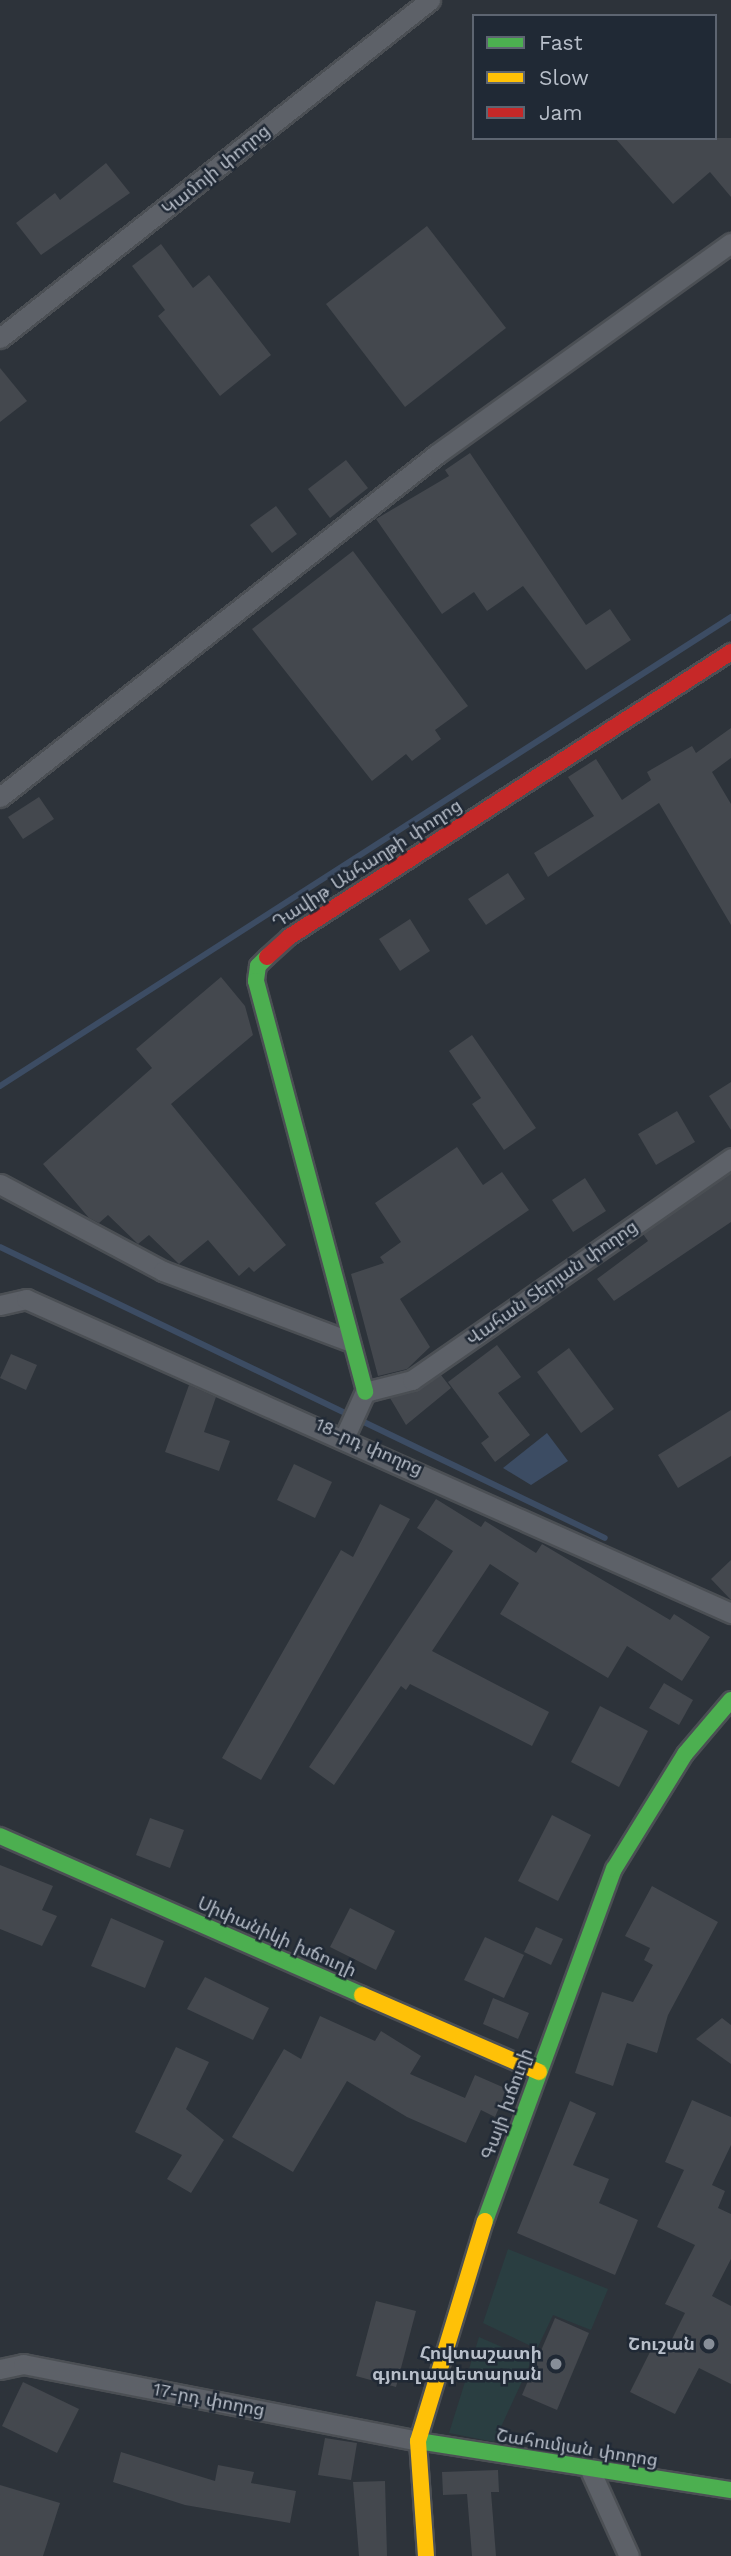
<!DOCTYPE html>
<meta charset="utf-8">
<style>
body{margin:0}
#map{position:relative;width:731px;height:2556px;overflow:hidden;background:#2d333a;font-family:"Work Sans","Noto Sans Armenian",sans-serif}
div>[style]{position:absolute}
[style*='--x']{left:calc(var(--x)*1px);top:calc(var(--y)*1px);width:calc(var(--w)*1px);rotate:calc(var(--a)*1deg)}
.green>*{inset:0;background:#2a3e41}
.water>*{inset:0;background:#3c4c63}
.stream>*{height:6px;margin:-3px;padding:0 3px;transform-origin:3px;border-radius:3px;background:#3c4c63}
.building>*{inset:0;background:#44484e}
.roads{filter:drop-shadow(2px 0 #4b4f54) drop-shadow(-2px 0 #4b4f54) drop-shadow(0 2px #4b4f54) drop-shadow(0 -2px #4b4f54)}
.street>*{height:19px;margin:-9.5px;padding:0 9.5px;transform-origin:9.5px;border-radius:9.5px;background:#5d6168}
.fast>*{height:16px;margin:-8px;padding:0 8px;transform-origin:8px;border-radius:8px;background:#4caf50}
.slow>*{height:16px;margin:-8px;padding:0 8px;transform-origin:8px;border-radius:8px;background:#ffc107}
.jam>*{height:16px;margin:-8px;padding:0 8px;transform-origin:8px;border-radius:8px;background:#c62828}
.dots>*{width:19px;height:19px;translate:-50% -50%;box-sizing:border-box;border:4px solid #202935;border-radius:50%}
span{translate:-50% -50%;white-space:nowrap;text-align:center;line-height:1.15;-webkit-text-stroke:5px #202935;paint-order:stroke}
.street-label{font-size:18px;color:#b8bfca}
.poi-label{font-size:18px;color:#b8bfca;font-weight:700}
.right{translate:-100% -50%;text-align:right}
.legend{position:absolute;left:472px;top:14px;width:245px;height:126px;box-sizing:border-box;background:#202935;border:2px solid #5d6571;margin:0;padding:9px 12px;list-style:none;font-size:21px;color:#b8bfca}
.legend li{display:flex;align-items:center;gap:14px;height:35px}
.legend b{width:35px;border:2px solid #5d6571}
</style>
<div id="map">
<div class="green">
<div style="clip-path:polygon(508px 2249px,608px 2289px,591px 2330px,553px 2315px,537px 2349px,483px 2323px)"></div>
<div style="clip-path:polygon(479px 2337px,532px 2360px,494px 2442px,449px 2433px)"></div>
</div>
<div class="water">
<div style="clip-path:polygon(547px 1433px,568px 1461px,531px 1485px,503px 1468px)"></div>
</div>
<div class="stream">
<div style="--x:0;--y:1086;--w:869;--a:-32.68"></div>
<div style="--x:0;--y:1247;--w:671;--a:25.69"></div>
</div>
<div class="building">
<div style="clip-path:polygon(615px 138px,731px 138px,731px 197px,710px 172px,673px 204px)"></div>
<div style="clip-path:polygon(106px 163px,130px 193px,41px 255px,16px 223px,55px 193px,60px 200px)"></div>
<div style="clip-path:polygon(427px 226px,506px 328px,405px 407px,326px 304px)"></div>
<div style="clip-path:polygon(161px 244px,193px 288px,209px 275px,271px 355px,220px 396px,158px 316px,165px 310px,132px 266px)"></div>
<div style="clip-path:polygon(0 368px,27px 401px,0 422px)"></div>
<div style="clip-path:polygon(470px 453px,586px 625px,610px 609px,631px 640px,586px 670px,523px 586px,487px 611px,474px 592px,442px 614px,376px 519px,449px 476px,445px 470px)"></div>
<div style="clip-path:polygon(346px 460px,368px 488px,330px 518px,308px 489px)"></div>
<div style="clip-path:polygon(276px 506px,297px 534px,272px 553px,250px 525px)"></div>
<div style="clip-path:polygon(353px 551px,468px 706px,435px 730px,441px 739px,412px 761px,406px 754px,372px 781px,252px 629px)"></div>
<div style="clip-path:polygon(731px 728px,731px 758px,712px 772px,731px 804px,731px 925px,659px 803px,548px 877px,534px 853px,594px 816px,568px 777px,596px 759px,622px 800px,651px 780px,647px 772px,692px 746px,696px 753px)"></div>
<div style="clip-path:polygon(39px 797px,54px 819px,23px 839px,8px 817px)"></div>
<div style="clip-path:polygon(508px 873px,525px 899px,486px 925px,468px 899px)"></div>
<div style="clip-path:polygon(410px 919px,430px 951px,400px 971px,379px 939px)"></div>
<div style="clip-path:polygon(221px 977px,245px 1006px,253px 1035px,171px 1104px,286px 1245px,254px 1272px,249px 1267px,239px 1276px,208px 1240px,179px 1264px,149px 1235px,138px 1244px,108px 1215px,99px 1223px,89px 1218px,43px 1164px,152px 1068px,136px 1049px)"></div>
<div style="clip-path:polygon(472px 1035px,536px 1128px,504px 1150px,472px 1104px,481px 1098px,449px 1051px)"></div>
<div style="clip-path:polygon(731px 1082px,731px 1130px,709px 1096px)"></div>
<div style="clip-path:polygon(677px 1111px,695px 1142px,656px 1165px,638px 1134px)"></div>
<div style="clip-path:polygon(457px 1147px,483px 1185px,502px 1172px,529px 1210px,400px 1299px,430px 1347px,407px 1369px,378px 1376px,351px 1274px,384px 1263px,380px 1257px,401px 1242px,375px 1203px)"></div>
<div style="clip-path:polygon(731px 1173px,731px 1222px,614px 1301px,597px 1279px,648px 1241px,643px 1234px)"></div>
<div style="clip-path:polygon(585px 1178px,606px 1211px,573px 1232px,552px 1200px)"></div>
<div style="clip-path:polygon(497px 1345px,521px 1377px,498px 1393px,530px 1435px,495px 1462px,481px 1443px,489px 1437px,448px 1382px)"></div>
<div style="clip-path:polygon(569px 1348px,614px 1409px,581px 1433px,537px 1372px)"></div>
<div style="clip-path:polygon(11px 1354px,37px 1365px,26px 1390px,0 1378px)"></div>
<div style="clip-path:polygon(441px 1375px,451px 1388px,406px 1425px,390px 1398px,419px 1390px)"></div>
<div style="clip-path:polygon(189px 1385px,216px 1397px,204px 1432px,230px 1441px,219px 1471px,165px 1452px)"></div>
<div style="clip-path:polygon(731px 1410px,731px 1456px,678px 1488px,658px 1455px)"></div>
<div style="clip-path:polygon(294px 1464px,332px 1482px,315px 1518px,277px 1500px)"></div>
<div style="clip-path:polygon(436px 1499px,481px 1527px,485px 1521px,536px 1553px,542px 1544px,670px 1620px,674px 1614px,710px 1637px,682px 1681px,627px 1646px,608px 1678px,500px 1614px,519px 1583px,490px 1564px,432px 1651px,549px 1712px,532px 1746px,410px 1684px,406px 1690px,401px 1686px,334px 1785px,309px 1767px,453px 1551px,417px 1528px)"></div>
<div style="clip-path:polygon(380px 1504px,410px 1519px,261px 1780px,222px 1758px,341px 1550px,353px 1557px)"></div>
<div style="clip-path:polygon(731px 1560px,731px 1600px,711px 1579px)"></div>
<div style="clip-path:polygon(664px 1683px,693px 1700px,679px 1725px,649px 1708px)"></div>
<div style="clip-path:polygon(600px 1706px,648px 1731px,619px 1787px,571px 1762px)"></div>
<div style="clip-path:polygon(552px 1815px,591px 1835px,558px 1901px,518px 1881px)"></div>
<div style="clip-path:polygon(150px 1818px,184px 1830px,170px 1868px,136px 1855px)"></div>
<div style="clip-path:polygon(0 1865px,53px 1886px,42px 1910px,57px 1916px,42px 1946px,0 1929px)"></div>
<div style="clip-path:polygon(652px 1886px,718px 1922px,668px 2015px,657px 2053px,627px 2043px,613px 2086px,575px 2073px,602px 1992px,633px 2002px,653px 1965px,644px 1960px,650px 1948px,625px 1936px)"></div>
<div style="clip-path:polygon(350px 1908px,395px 1931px,376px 1970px,330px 1947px)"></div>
<div style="clip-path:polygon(111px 1918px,164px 1941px,145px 1988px,91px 1966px)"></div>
<div style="clip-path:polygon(536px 1927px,563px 1939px,551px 1965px,524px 1952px)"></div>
<div style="clip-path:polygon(485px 1937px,524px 1955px,504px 1998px,464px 1980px)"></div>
<div style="clip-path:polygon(205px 1977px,269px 2008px,253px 2040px,187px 2009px)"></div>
<div style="clip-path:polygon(493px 1998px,529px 2013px,518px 2039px,483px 2024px)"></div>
<div style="clip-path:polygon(320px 2016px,375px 2041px,381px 2031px,421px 2056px,410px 2074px,465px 2098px,475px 2075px,507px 2089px,495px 2117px,481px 2110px,466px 2143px,407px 2117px,347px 2081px,293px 2172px,232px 2137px,284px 2049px,301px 2059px)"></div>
<div style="clip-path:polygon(722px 2018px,731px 2025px,731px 2064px,696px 2039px)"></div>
<div style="clip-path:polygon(176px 2047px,209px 2062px,186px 2109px,224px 2140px,191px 2193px,167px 2179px,182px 2155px,135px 2132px)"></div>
<div style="clip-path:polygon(692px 2100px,731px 2117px,731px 2145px,712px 2185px,725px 2191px,718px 2208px,731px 2214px,731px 2259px,712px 2296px,731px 2306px,731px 2384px,699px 2368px,675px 2414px,630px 2392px,655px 2342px,667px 2349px,685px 2313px,665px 2304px,695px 2245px,657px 2227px,684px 2170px,665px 2162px)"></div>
<div style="clip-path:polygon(570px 2101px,596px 2113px,573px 2165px,609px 2179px,599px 2203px,638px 2220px,615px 2275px,517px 2233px)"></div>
<div style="clip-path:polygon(376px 2301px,416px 2311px,396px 2387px,356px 2376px)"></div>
<div style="clip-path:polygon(555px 2318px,589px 2333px,557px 2410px,522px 2395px)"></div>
<div style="clip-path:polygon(23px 2382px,79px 2409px,57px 2453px,2px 2426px)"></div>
<div style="clip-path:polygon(325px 2438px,357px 2443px,351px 2480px,318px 2475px)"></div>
<div style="clip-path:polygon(121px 2452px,215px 2481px,218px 2465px,254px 2472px,251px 2483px,296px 2491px,290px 2523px,185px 2505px,113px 2482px)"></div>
<div style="clip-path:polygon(498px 2470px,499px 2492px,491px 2492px,496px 2556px,472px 2556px,467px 2494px,443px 2495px,442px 2472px)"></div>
<div style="clip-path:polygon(385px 2481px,387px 2556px,359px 2556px,353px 2482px)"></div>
<div style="clip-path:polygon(0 2485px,60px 2503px,43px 2556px,0 2556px)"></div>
</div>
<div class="roads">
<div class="street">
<div style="--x:0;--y:338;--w:547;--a:-38.17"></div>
<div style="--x:0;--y:797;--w:556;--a:-38.13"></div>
<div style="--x:437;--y:454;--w:362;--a:-35.7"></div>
<div style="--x:0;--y:1184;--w:185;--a:28.1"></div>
<div style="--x:163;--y:1271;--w:198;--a:20.7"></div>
<div style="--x:0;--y:1305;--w:27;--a:-13"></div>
<div style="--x:26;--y:1299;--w:772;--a:24.01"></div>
<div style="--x:345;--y:1436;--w:48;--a:-65.6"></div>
<div style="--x:365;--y:1392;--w:49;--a:-14.3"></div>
<div style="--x:412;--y:1380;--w:389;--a:-34.8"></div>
<div style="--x:0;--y:2369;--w:24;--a:-12"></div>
<div style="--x:23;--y:2364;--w:402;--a:11"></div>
<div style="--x:591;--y:2472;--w:92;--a:65.7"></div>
</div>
<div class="fast">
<div style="--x:267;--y:957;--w:13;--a:135"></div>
<div style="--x:258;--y:966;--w:15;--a:98"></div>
<div style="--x:256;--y:981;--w:425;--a:75.1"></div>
<div style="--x:0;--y:1836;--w:395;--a:23.7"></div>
<div style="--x:485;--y:2221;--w:375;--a:-69.9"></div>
<div style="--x:614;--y:1869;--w:135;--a:-58.3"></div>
<div style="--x:685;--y:1754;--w:71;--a:-49.6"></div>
<div style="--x:418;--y:2441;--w:317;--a:8.9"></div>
</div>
<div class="slow">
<div style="--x:362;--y:1995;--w:193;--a:23.5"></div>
<div style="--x:426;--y:2556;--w:115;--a:-94"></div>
<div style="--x:418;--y:2441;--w:230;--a:-73.1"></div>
</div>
<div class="jam">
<div style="--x:267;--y:957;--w:30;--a:-42"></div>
<div style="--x:289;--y:937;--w:526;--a:-32.81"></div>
</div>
</div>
<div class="dots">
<div style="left:709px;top:2344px;background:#878e98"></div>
<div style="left:556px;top:2364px;background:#878e98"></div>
</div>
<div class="street-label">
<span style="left:216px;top:170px;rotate:-39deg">Կամոյի փողոց</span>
<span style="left:367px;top:864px;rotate:-33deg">Դավիթ Անհաղթի փողոց</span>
<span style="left:552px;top:1283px;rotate:-35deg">Վահան Տերյան փողոց</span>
<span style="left:369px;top:1447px;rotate:24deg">18-րդ փողոց</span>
<span style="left:277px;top:1937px;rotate:24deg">Սիփանիկի խճուղի</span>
<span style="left:507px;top:2104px;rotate:-70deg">Գայի խճուղի</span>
<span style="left:209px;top:2400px;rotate:11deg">17-րդ փողոց</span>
<span style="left:577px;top:2448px;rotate:9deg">Շահումյան փողոց</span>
</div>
<div class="poi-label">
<span class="right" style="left:695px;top:2344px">Շուշան</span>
<span class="right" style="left:542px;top:2364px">Հովտաշատի<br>գյուղապետարան</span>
</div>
<ul class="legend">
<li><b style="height:9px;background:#4caf50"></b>Fast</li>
<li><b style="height:9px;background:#ffc107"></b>Slow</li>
<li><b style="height:9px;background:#c62828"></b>Jam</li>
</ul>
</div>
